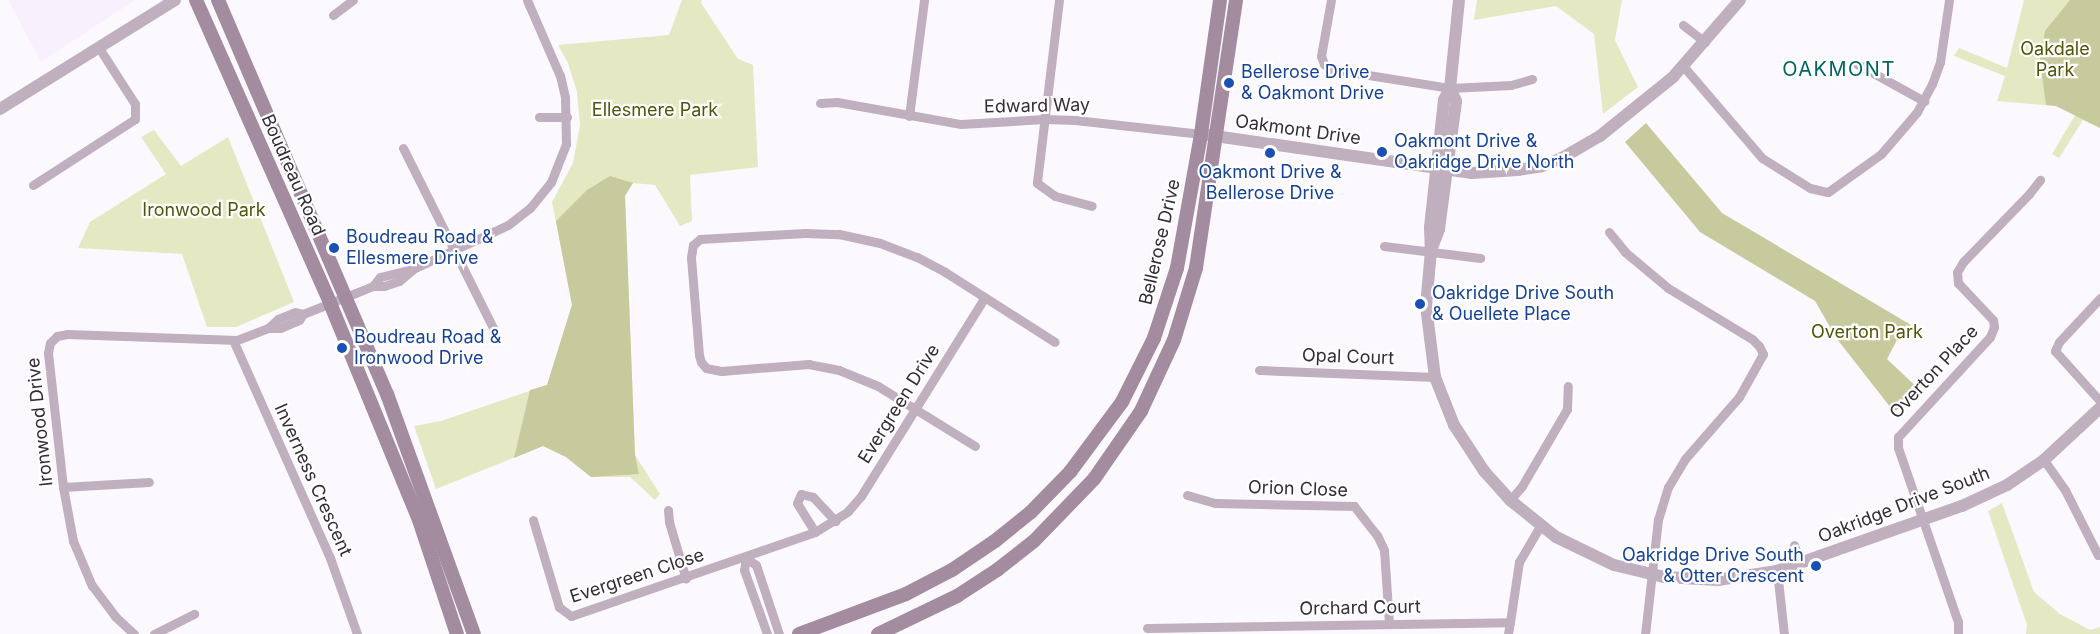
<!DOCTYPE html>
<style>
body{margin:0}
#map{position:relative;width:2100px;height:634px;overflow:hidden;background:#fcf9fe;font-family:Inter,sans-serif}
div>[style]{position:absolute}
[style*='--x']{left:calc(var(--x)*1px);top:calc(var(--y)*1px);width:calc(var(--w)*1px);rotate:calc(var(--a)*1deg)}
.built>*{inset:0;background:#f8f0fd}
.green>*{inset:0;background:#e4e8c3}
.forest>*{inset:0;background:#c6ca9c}
.minor>*{height:9px;margin:-4.5px;padding:0 4.5px;transform-origin:4.5px;border-radius:4.5px;background:#c0afbe}
.tertiary>*{height:12px;margin:-6px;padding:0 6px;transform-origin:6px;border-radius:6px;background:#c0afbe}
.secondary>*{height:14px;margin:-7px;padding:0 7px;transform-origin:7px;border-radius:7px;background:#a38ba0}
.dots>*{width:16px;height:16px;translate:-50% -50%;box-sizing:border-box;border:3px solid #fff;border-radius:50%}
span{translate:-50% -50%;white-space:nowrap;text-align:center;line-height:1.15;-webkit-text-stroke:4.5px #fff;paint-order:stroke}
.park-label{font-size:18px;color:#525508}
.transit-label{font-size:18px;color:#164399}
.left{translate:0 -50%;text-align:left}
.right{translate:-100% -50%;text-align:right}
.street-label{font-size:18px;color:#332d36}
.neighbourhood-label{font-size:20px;color:#006661;letter-spacing:1.5px}
</style>
<div id="map">
<div class="built">
<div style="clip-path:polygon(8px 0,135px 0,41px 62px)"></div>
</div>
<div class="green">
<div style="clip-path:polygon(682px 0,702px 0,701px 3px,738px 59px,753px 65px,758px 167px,690px 175px,692px 221px,680px 226px,655px 185px,633px 183px,625px 195px,635px 455px,660px 494px,655px 500px,630px 477px,591px 477px,566px 457px,543px 446px,436px 489px,414px 426px,441px 421px,547px 385px,572px 305px,552px 202px,573px 163px,580px 125px,577px 92px,568px 63px,558px 45px,669px 35px)"></div>
<div style="clip-path:polygon(1477px 0,1622px 0,1615px 40px,1638px 87px,1603px 114px,1594px 34px,1556px 6px,1474px 20px)"></div>
<div style="clip-path:polygon(2024px 0,2100px 0,2100px 128px,2083px 120px,2059px 158px,2052px 154px,2075px 115px,2056px 106px,1997px 101px,2005px 76px,1954px 56px,1959px 48px,2007px 68px)"></div>
<div style="clip-path:polygon(154px 130px,181px 166px,228px 137px,294px 302px,236px 327px,207px 327px,182px 254px,78px 248px,90px 222px,166px 174px,141px 137px)"></div>
<div style="clip-path:polygon(2002px 503px,2034px 592px,2060px 614px,2090px 630px,2100px 627px,2100px 634px,2026px 634px,2027px 625px,1988px 511px)"></div>
</div>
<div class="forest">
<div style="clip-path:polygon(2070px 0,2100px 0,2100px 128px,2056px 106px,2046px 105px,2040px 60px,2045px 31px)"></div>
<div style="clip-path:polygon(1646px 123px,1722px 213px,1911px 325px,1898px 338px,1887px 359px,1921px 391px,1894px 412px,1837px 339px,1815px 301px,1700px 232px,1625px 142px)"></div>
<div style="clip-path:polygon(610px 176px,633px 183px,625px 196px,635px 455px,639px 474px,591px 477px,566px 457px,543px 446px,514px 458px,530px 390px,547px 385px,572px 305px,556px 221px,587px 190px)"></div>
</div>
<div class="minor">
<div style="--x:1059;--y:0;--w:184;--a:96.9"></div>
<div style="--x:1037;--y:183;--w:22;--a:36"></div>
<div style="--x:1055;--y:196;--w:38;--a:15"></div>
<div style="--x:1331;--y:0;--w:57;--a:100.1"></div>
<div style="--x:1321;--y:56;--w:9;--a:69"></div>
<div style="--x:1324;--y:64;--w:9;--a:36"></div>
<div style="--x:1331;--y:69;--w:121;--a:9.1"></div>
<div style="--x:1450;--y:88;--w:61;--a:-2.8"></div>
<div style="--x:1511;--y:85;--w:22;--a:-16"></div>
<div style="--x:333;--y:15;--w:25;--a:-37"></div>
<div style="--x:1683;--y:25;--w:28;--a:38"></div>
<div style="--x:1857;--y:64;--w:77;--a:28.9"></div>
<div style="--x:1684;--y:67;--w:120;--a:49.4"></div>
<div style="--x:1762;--y:158;--w:57;--a:32"></div>
<div style="--x:1810;--y:188;--w:18;--a:13"></div>
<div style="--x:1828;--y:192;--w:65;--a:-35.6"></div>
<div style="--x:1881;--y:154;--w:55;--a:-49.4"></div>
<div style="--x:1917;--y:112;--w:32;--a:-62"></div>
<div style="--x:1932;--y:84;--w:23;--a:-70"></div>
<div style="--x:1940;--y:62;--w:63;--a:-81.7"></div>
<div style="--x:820;--y:103;--w:17;--a:-3"></div>
<div style="--x:837;--y:102;--w:126;--a:10.1"></div>
<div style="--x:961;--y:124;--w:83;--a:-3.4"></div>
<div style="--x:1044;--y:119;--w:31;--a:2"></div>
<div style="--x:1075;--y:120;--w:127;--a:6.3"></div>
<div style="--x:909;--y:116;--w:117;--a:-82.6"></div>
<div style="--x:539;--y:117;--w:28;--a:0"></div>
<div style="--x:403;--y:148;--w:201;--a:63.4"></div>
<div style="--x:33;--y:185;--w:121;--a:-32.9"></div>
<div style="--x:135;--y:119;--w:15;--a:-90"></div>
<div style="--x:135;--y:104;--w:67;--a:-122.7"></div>
<div style="--x:1609;--y:232;--w:26;--a:51"></div>
<div style="--x:1625;--y:252;--w:56;--a:39.9"></div>
<div style="--x:1668;--y:288;--w:98;--a:31.3"></div>
<div style="--x:1752;--y:339;--w:10;--a:45"></div>
<div style="--x:1759;--y:346;--w:9;--a:63"></div>
<div style="--x:1763;--y:354;--w:49;--a:119.2"></div>
<div style="--x:1739;--y:397;--w:82;--a:131.1"></div>
<div style="--x:1685;--y:459;--w:33;--a:121"></div>
<div style="--x:1668;--y:487;--w:34;--a:107"></div>
<div style="--x:1658;--y:519;--w:116;--a:96.4"></div>
<div style="--x:1384;--y:246;--w:97;--a:7.1"></div>
<div style="--x:373;--y:286;--w:11;--a:-52"></div>
<div style="--x:380;--y:277;--w:34;--a:-14"></div>
<div style="--x:413;--y:269;--w:105;--a:-24.9"></div>
<div style="--x:508;--y:225;--w:28;--a:-38"></div>
<div style="--x:530;--y:208;--w:33;--a:-51"></div>
<div style="--x:551;--y:182;--w:41;--a:-68.5"></div>
<div style="--x:566;--y:144;--w:47;--a:-91.2"></div>
<div style="--x:565;--y:97;--w:22;--a:-103"></div>
<div style="--x:560;--y:76;--w:83;--a:-113.5"></div>
<div style="--x:2100;--y:298;--w:60;--a:133"></div>
<div style="--x:2059;--y:342;--w:10;--a:114"></div>
<div style="--x:2055;--y:351;--w:67;--a:48"></div>
<div style="--x:268;--y:328;--w:12;--a:0"></div>
<div style="--x:280;--y:328;--w:21;--a:-23"></div>
<div style="--x:299;--y:320;--w:7;--a:-56"></div>
<div style="--x:303;--y:314;--w:75;--a:-21.8"></div>
<div style="--x:373;--y:286;--w:11;--a:0"></div>
<div style="--x:384;--y:286;--w:16;--a:-18"></div>
<div style="--x:399;--y:281;--w:17;--a:-40"></div>
<div style="--x:233;--y:340;--w:239;--a:66"></div>
<div style="--x:330;--y:558;--w:81;--a:70.4"></div>
<div style="--x:1259;--y:370;--w:176;--a:2.3"></div>
<div style="--x:975;--y:446;--w:114;--a:-148.3"></div>
<div style="--x:878;--y:386;--w:42;--a:-157.7"></div>
<div style="--x:839;--y:370;--w:31;--a:-169"></div>
<div style="--x:809;--y:364;--w:88;--a:175.5"></div>
<div style="--x:721;--y:371;--w:15;--a:-169"></div>
<div style="--x:706;--y:368;--w:8;--a:-130"></div>
<div style="--x:701;--y:362;--w:7;--a:-106"></div>
<div style="--x:699;--y:355;--w:98;--a:-94.7"></div>
<div style="--x:691;--y:257;--w:12;--a:-81"></div>
<div style="--x:693;--y:245;--w:9;--a:-41"></div>
<div style="--x:700;--y:239;--w:105;--a:-3.3"></div>
<div style="--x:805;--y:233;--w:34;--a:2"></div>
<div style="--x:839;--y:234;--w:42;--a:12.4"></div>
<div style="--x:880;--y:243;--w:40;--a:21"></div>
<div style="--x:917;--y:257;--w:32;--a:28"></div>
<div style="--x:945;--y:272;--w:130;--a:32.5"></div>
<div style="--x:2044;--y:460;--w:37;--a:55"></div>
<div style="--x:2065;--y:490;--w:73;--a:63.1"></div>
<div style="--x:63;--y:487;--w:86;--a:-3.3"></div>
<div style="--x:1187;--y:495;--w:29;--a:16"></div>
<div style="--x:1215;--y:503;--w:139;--a:1.2"></div>
<div style="--x:1354;--y:506;--w:37;--a:52"></div>
<div style="--x:1377;--y:535;--w:17;--a:65"></div>
<div style="--x:1384;--y:550;--w:73;--a:86.1"></div>
<div style="--x:1510;--y:500;--w:18;--a:-49"></div>
<div style="--x:1522;--y:486;--w:89;--a:-59.7"></div>
<div style="--x:1567;--y:409;--w:23;--a:-88"></div>
<div style="--x:668;--y:510;--w:12;--a:85"></div>
<div style="--x:669;--y:522;--w:59;--a:73.4"></div>
<div style="--x:533;--y:520;--w:91;--a:73.4"></div>
<div style="--x:559;--y:607;--w:15;--a:37"></div>
<div style="--x:571;--y:616;--w:258;--a:-19"></div>
<div style="--x:815;--y:532;--w:39;--a:-32"></div>
<div style="--x:848;--y:511;--w:20;--a:-49"></div>
<div style="--x:861;--y:496;--w:234;--a:-58.1"></div>
<div style="--x:815;--y:532;--w:34;--a:-122"></div>
<div style="--x:797;--y:503;--w:10;--a:-66"></div>
<div style="--x:801;--y:494;--w:12;--a:14"></div>
<div style="--x:813;--y:497;--w:33;--a:47"></div>
<div style="--x:1794;--y:545;--w:19;--a:72"></div>
<div style="--x:746;--y:558;--w:12;--a:35"></div>
<div style="--x:756;--y:565;--w:73;--a:71.6"></div>
<div style="--x:746;--y:558;--w:12;--a:99"></div>
<div style="--x:744;--y:570;--w:68;--a:70.2"></div>
<div style="--x:1777;--y:571;--w:63;--a:83.7"></div>
<div style="--x:1147;--y:628;--w:363;--a:-0.9"></div>
<div style="--x:1510;--y:622;--w:61;--a:-81.5"></div>
<div style="--x:1519;--y:562;--w:42;--a:-59.7"></div>
<div style="--x:134;--y:634;--w:26;--a:-137"></div>
<div style="--x:115;--y:616;--w:38;--a:-127"></div>
<div style="--x:92;--y:586;--w:49;--a:-112.9"></div>
<div style="--x:73;--y:541;--w:55;--a:-100.5"></div>
<div style="--x:63;--y:487;--w:135;--a:-96.4"></div>
<div style="--x:48;--y:353;--w:10;--a:-79"></div>
<div style="--x:50;--y:343;--w:10;--a:-45"></div>
<div style="--x:57;--y:336;--w:10;--a:-11"></div>
<div style="--x:67;--y:334;--w:170;--a:2"></div>
<div style="--x:237;--y:340;--w:33;--a:-21"></div>
<div style="--x:268;--y:328;--w:13;--a:-42"></div>
<div style="--x:278;--y:319;--w:18;--a:-22"></div>
<div style="--x:295;--y:312;--w:8;--a:14"></div>
<div style="--x:154;--y:634;--w:45;--a:-26.6"></div>
<div style="--x:1508;--y:634;--w:12;--a:-81"></div>
<div style="--x:1958;--y:634;--w:12;--a:-90"></div>
<div style="--x:1958;--y:622;--w:184;--a:-109"></div>
<div style="--x:1898;--y:448;--w:11;--a:-90"></div>
<div style="--x:1898;--y:437;--w:136;--a:-47.4"></div>
<div style="--x:1990;--y:337;--w:11;--a:-68"></div>
<div style="--x:1994;--y:327;--w:7;--a:-98"></div>
<div style="--x:1993;--y:320;--w:51;--a:-133.4"></div>
<div style="--x:1958;--y:283;--w:11;--a:-95"></div>
<div style="--x:1957;--y:272;--w:12;--a:-59"></div>
<div style="--x:1963;--y:262;--w:95;--a:-45.9"></div>
<div style="--x:2029;--y:194;--w:18;--a:-52"></div>
</div>
<div class="tertiary">
<div style="--x:1459;--y:0;--w:88;--a:95.8"></div>
<div style="--x:1450;--y:88;--w:13;--a:117"></div>
<div style="--x:1444;--y:100;--w:128;--a:96.3"></div>
<div style="--x:1430;--y:227;--w:24;--a:88"></div>
<div style="--x:1431;--y:251;--w:55;--a:95.2"></div>
<div style="--x:1426;--y:306;--w:72;--a:82.8"></div>
<div style="--x:1435;--y:377;--w:52;--a:68.4"></div>
<div style="--x:1454;--y:425;--w:55;--a:56.9"></div>
<div style="--x:1484;--y:471;--w:39;--a:48"></div>
<div style="--x:1510;--y:500;--w:59;--a:38.8"></div>
<div style="--x:1556;--y:537;--w:64;--a:25.8"></div>
<div style="--x:1614;--y:565;--w:51;--a:13.5"></div>
<div style="--x:1664;--y:577;--w:54;--a:3.2"></div>
<div style="--x:1718;--y:580;--w:60;--a:-8.7"></div>
<div style="--x:1777;--y:571;--w:196;--a:-19.4"></div>
<div style="--x:1962;--y:506;--w:50;--a:-25"></div>
<div style="--x:2007;--y:485;--w:45;--a:-34"></div>
<div style="--x:2044;--y:460;--w:76;--a:-42.9"></div>
<div style="--x:0;--y:109;--w:206;--a:-31.9"></div>
<div style="--x:1208;--y:135;--w:267;--a:8.2"></div>
<div style="--x:1472;--y:173;--w:46;--a:-3.7"></div>
<div style="--x:1518;--y:170;--w:24;--a:-9"></div>
<div style="--x:1542;--y:166;--w:22;--a:-22"></div>
<div style="--x:1562;--y:158;--w:44;--a:-30.1"></div>
<div style="--x:1600;--y:136;--w:94;--a:-38.9"></div>
<div style="--x:1673;--y:77;--w:102;--a:-49"></div>
<div style="--x:1433;--y:245;--w:17;--a:-69"></div>
<div style="--x:1439;--y:229;--w:129;--a:-82.4"></div>
<div style="--x:1456;--y:101;--w:14;--a:-115"></div>
</div>
<div class="secondary">
<div style="--x:196;--y:0;--w:331;--a:66.1"></div>
<div style="--x:330;--y:303;--w:235;--a:67.7"></div>
<div style="--x:419;--y:520;--w:120;--a:71.6"></div>
<div style="--x:218;--y:0;--w:429;--a:66.8"></div>
<div style="--x:387;--y:394;--w:255;--a:70.1"></div>
<div style="--x:799;--y:634;--w:114;--a:-20.5"></div>
<div style="--x:906;--y:594;--w:52;--a:-27.6"></div>
<div style="--x:952;--y:570;--w:52;--a:-34"></div>
<div style="--x:995;--y:541;--w:46;--a:-38.9"></div>
<div style="--x:1031;--y:512;--w:56;--a:-45.7"></div>
<div style="--x:1070;--y:472;--w:87;--a:-53.4"></div>
<div style="--x:1122;--y:402;--w:72;--a:-63.4"></div>
<div style="--x:1154;--y:338;--w:74;--a:-71.8"></div>
<div style="--x:1177;--y:268;--w:136;--a:-79.8"></div>
<div style="--x:1201;--y:134;--w:135;--a:-81.9"></div>
<div style="--x:878;--y:634;--w:88;--a:-25.7"></div>
<div style="--x:957;--y:596;--w:48;--a:-33"></div>
<div style="--x:997;--y:570;--w:47;--a:-38.1"></div>
<div style="--x:1034;--y:541;--w:86;--a:-45.9"></div>
<div style="--x:1094;--y:479;--w:83;--a:-55.3"></div>
<div style="--x:1141;--y:411;--w:78;--a:-65.1"></div>
<div style="--x:1174;--y:340;--w:75;--a:-73"></div>
<div style="--x:1196;--y:268;--w:271;--a:-81.5"></div>
</div>
<div class="dots">
<div style="left:1229px;top:83px;background:#1a4fb4"></div>
<div style="left:1382px;top:152px;background:#1a4fb4"></div>
<div style="left:1270px;top:153px;background:#1a4fb4"></div>
<div style="left:334px;top:248px;background:#1a4fb4"></div>
<div style="left:1420px;top:304px;background:#1a4fb4"></div>
<div style="left:342px;top:348px;background:#1a4fb4"></div>
<div style="left:1816px;top:566px;background:#1a4fb4"></div>
</div>
<div class="park-label">
<span style="left:2055px;top:60px">Oakdale<br>Park</span>
<span style="left:655px;top:110px">Ellesmere Park</span>
<span style="left:204px;top:210px">Ironwood Park</span>
<span style="left:1867px;top:332px">Overton Park</span>
</div>
<div class="transit-label">
<span class="left" style="left:1241px;top:83px">Bellerose Drive<br>&amp; Oakmont Drive</span>
<span class="left" style="left:1394px;top:152px">Oakmont Drive &amp;<br>Oakridge Drive North</span>
<span style="left:1270px;top:183px">Oakmont Drive &amp;<br>Bellerose Drive</span>
<span class="left" style="left:346px;top:248px">Boudreau Road &amp;<br>Ellesmere Drive</span>
<span class="left" style="left:1432px;top:304px">Oakridge Drive South<br>&amp; Ouellete Place</span>
<span class="left" style="left:354px;top:348px">Boudreau Road &amp;<br>Ironwood Drive</span>
<span class="right" style="left:1804px;top:566px">Oakridge Drive South<br>&amp; Otter Crescent</span>
</div>
<div class="street-label">
<span style="left:1037px;top:106px;rotate:-1deg">Edward Way</span>
<span style="left:1298px;top:130px;rotate:8deg">Oakmont Drive</span>
<span style="left:293px;top:175px;rotate:66deg">Boudreau Road</span>
<span style="left:1160px;top:242px;rotate:-77deg">Bellerose Drive</span>
<span style="left:1348px;top:357px;rotate:2deg">Opal Court</span>
<span style="left:1934px;top:372px;rotate:-47deg">Overton Place</span>
<span style="left:899px;top:404px;rotate:-58deg">Evergreen Drive</span>
<span style="left:40px;top:422px;rotate:-96deg">Ironwood Drive</span>
<span style="left:313px;top:480px;rotate:66deg">Inverness Crescent</span>
<span style="left:1298px;top:489px;rotate:2deg">Orion Close</span>
<span style="left:1904px;top:505px;rotate:-21deg">Oakridge Drive South</span>
<span style="left:637px;top:576px;rotate:-18deg">Evergreen Close</span>
<span style="left:1360px;top:608px;rotate:-1deg">Orchard Court</span>
</div>
<div class="neighbourhood-label">
<span style="left:1839px;top:69px">OAKMONT</span>
</div>
</div>
